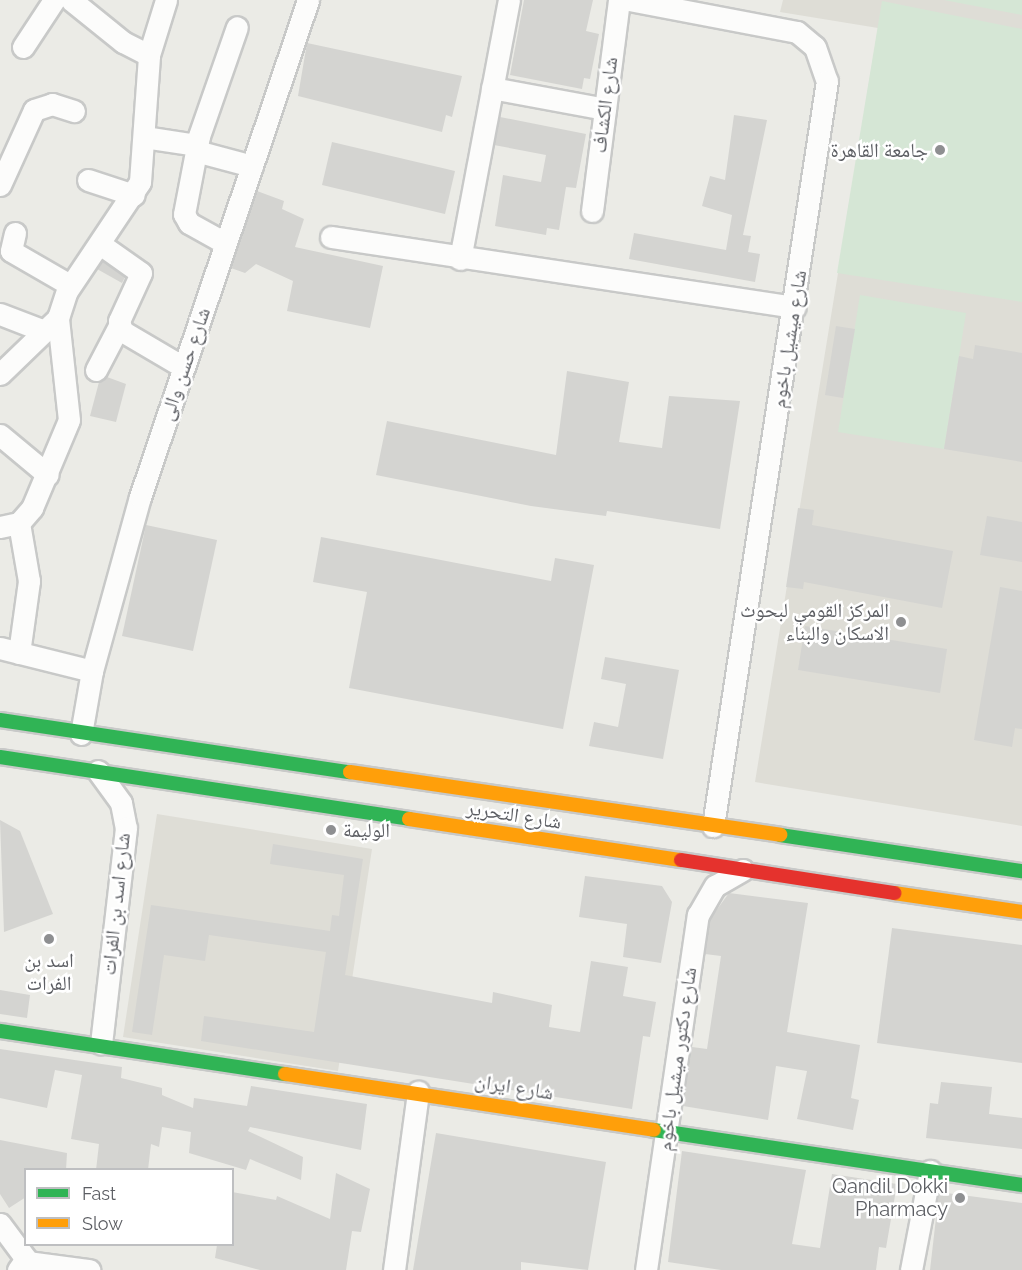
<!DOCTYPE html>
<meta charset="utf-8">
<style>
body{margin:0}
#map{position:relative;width:1022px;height:1270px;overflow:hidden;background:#ebebe6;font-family:Raleway,"Noto Naskh Arabic",sans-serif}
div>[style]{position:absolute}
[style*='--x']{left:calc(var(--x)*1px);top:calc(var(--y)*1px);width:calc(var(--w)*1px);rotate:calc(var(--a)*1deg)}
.education>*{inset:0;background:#deddd6}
.green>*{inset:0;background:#d5e6d5}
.building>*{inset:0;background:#d4d4d1}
.roads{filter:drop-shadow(2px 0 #c8c9c8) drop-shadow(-2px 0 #c8c9c8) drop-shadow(0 2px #c8c9c8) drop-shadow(0 -2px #c8c9c8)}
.street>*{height:21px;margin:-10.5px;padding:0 10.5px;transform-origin:10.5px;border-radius:10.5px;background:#fcfcfb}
.fast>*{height:14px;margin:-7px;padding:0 7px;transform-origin:7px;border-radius:7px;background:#30b455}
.slow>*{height:14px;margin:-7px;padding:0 7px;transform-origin:7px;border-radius:7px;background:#ff9f0a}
.jam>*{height:14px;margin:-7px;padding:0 7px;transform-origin:7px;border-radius:7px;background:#e5322d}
.dots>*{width:16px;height:16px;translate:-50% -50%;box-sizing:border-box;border:3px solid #fff;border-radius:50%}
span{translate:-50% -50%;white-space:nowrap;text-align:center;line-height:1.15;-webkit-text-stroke:5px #fff;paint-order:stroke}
.street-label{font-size:20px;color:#5c5e63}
.poi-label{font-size:20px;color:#5c5e63}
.right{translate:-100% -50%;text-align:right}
.left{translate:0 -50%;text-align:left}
.legend{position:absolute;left:24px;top:1168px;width:210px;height:78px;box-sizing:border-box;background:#fff;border:2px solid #bebfc1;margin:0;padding:8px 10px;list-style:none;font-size:18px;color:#5c5e63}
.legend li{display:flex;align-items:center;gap:12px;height:30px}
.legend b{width:30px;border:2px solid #bebfc1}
</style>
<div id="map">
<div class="education">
<div style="clip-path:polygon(783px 0,1022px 0,1022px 826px,755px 782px,878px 28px,780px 12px)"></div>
<div style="clip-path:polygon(157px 814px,372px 849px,338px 1071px,123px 1037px)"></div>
</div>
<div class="green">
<div style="clip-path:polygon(944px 0,1022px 0,1022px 15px)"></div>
<div style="clip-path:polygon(882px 1px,1022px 29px,1022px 302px,837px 273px)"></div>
<div style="clip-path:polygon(860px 295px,966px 313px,944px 449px,838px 432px)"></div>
</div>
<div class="building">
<div style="clip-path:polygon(524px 0,593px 0,586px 31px,599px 34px,590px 79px,584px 78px,582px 89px,510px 75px)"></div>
<div style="clip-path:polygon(307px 43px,462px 76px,452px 117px,446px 115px,442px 132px,298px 96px)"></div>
<div style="clip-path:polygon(734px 115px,767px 120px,743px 235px,751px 236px,748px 252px,760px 254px,755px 282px,629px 259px,634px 233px,726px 250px,732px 215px,702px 206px,710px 176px,725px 180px)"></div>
<div style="clip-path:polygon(500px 117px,586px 134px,576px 188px,566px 187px,559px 230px,547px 228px,546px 235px,495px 226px,503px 175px,541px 182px,546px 155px,494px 145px)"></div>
<div style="clip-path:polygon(332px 142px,455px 171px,445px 214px,322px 185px)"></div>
<div style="clip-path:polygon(257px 191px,284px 201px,282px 209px,304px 219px,295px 247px,383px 266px,370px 328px,287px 311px,293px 281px,256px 264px,245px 273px,231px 268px)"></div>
<div style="clip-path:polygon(102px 261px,125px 277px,122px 283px,97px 269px)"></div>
<div style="clip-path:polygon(836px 326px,855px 329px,843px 398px,825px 395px)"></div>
<div style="clip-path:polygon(975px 345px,1022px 353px,1022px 462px,944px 449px,959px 356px,973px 359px)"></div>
<div style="clip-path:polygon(567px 371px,629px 382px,619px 442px,662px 448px,669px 396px,740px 401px,720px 529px,607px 511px,606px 516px,531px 506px,376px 475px,387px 421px,556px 455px)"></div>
<div style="clip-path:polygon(107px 377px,126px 384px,116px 422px,90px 416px,99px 382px)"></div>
<div style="clip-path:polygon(798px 508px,814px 510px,812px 525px,953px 551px,942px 608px,804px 582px,803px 589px,786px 587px)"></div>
<div style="clip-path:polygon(987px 516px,1022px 522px,1022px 562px,980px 555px)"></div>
<div style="clip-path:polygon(146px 525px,217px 540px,193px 651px,122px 636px)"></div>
<div style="clip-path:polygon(321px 537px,551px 581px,555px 558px,594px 565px,563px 729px,349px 688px,367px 592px,313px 582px)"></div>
<div style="clip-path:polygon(1000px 587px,1022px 591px,1022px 729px,1015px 728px,1012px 747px,974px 740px)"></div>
<div style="clip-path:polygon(805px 626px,947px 649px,940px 693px,798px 670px)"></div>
<div style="clip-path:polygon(605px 657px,679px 670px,663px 759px,589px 746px,594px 722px,618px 727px,626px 684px,601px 679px)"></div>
<div style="clip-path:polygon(0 820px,20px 831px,53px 914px,4px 932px)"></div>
<div style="clip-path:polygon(273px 844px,363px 859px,345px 975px,492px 1003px,493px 992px,552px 1005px,549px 1027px,580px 1032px,591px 961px,628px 967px,623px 996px,656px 1002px,650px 1037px,643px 1036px,632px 1109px,201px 1041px,204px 1016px,314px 1032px,326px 952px,209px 935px,205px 961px,164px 955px,152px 1035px,132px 1032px,151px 905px,330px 931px,332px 915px,339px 916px,344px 875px,270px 864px)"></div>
<div style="clip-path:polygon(585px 876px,662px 886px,672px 902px,661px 963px,623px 957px,627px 924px,579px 917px)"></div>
<div style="clip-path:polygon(729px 893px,808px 903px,787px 1032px,860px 1045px,851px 1098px,859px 1100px,853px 1130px,797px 1119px,807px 1071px,776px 1066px,768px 1120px,683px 1106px,692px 1047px,707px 1049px,721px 956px,705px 954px,710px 919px)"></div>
<div style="clip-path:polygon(892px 928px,1022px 945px,1022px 1063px,877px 1043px)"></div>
<div style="clip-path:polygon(0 990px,30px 995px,27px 1018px,0 1014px)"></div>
<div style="clip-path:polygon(0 1049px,122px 1067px,121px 1078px,162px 1088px,162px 1095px,193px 1108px,194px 1098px,247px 1106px,251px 1086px,367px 1104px,361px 1150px,250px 1127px,248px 1131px,303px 1157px,301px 1180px,250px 1159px,246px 1170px,189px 1153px,191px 1132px,162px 1127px,159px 1147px,151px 1144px,148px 1170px,96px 1170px,99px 1144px,71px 1139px,82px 1075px,55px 1070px,47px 1108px,0 1098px)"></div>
<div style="clip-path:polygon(941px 1082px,992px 1087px,989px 1114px,1022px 1118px,1022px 1149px,926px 1138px,930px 1103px,938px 1104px)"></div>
<div style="clip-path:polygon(436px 1133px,606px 1162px,588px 1270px,521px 1262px,521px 1270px,413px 1270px)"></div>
<div style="clip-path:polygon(0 1140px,67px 1153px,66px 1170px,26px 1170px,26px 1197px,9px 1208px,0 1194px)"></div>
<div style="clip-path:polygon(682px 1151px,806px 1170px,792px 1244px,820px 1248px,832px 1174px,897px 1184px,886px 1248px,879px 1247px,876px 1270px,721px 1270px,668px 1262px)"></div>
<div style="clip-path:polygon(336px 1173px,370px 1189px,361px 1232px,352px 1231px,346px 1270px,260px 1270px,215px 1258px,217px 1245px,232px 1245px,232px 1192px,276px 1200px,277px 1196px,330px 1219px)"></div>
<div style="clip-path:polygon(939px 1192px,1022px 1203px,1022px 1270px,930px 1270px)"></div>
</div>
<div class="roads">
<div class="street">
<div style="--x:71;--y:0;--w:67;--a:38.9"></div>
<div style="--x:123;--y:42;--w:29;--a:27"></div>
<div style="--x:629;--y:0;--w:171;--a:10.8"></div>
<div style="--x:797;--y:32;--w:23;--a:40"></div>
<div style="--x:815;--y:47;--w:36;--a:71"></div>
<div style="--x:827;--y:81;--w:754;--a:98.7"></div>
<div style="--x:23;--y:47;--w:56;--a:-56.6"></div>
<div style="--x:492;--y:88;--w:115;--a:10.5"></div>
<div style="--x:144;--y:137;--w:54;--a:8.6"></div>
<div style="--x:196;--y:151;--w:58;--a:15"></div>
<div style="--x:88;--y:180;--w:48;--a:18.1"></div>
<div style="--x:0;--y:185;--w:82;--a:-65.6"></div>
<div style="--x:34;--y:110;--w:19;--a:-18"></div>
<div style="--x:52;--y:104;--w:23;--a:18"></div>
<div style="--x:592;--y:211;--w:213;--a:-82.7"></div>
<div style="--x:15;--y:233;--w:18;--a:103"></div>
<div style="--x:11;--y:251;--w:68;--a:30"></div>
<div style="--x:331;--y:237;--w:469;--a:8.6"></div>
<div style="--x:225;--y:243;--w:41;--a:-150.9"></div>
<div style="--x:189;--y:223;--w:10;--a:-119"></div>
<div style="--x:184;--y:214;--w:79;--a:-79.1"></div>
<div style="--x:199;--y:136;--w:115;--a:-70.8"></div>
<div style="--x:100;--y:244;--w:50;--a:35.3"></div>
<div style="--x:141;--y:273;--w:53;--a:114.6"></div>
<div style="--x:119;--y:321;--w:10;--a:73"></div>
<div style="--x:122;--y:331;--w:71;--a:30.5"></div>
<div style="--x:460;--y:259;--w:264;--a:-79.3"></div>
<div style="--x:0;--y:314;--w:47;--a:21.1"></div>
<div style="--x:96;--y:370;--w:50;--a:-62.4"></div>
<div style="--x:0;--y:374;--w:81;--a:-44"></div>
<div style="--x:0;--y:435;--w:62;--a:39.8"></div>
<div style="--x:0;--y:527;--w:19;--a:-12"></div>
<div style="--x:19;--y:523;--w:20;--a:-49"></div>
<div style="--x:32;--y:508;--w:95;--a:-67.2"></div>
<div style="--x:69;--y:420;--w:103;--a:-96.2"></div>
<div style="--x:58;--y:318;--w:28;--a:-72"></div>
<div style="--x:67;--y:291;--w:131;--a:-56.2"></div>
<div style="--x:140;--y:182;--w:127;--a:-85.9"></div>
<div style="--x:149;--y:55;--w:58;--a:-72.8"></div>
<div style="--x:0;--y:648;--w:95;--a:14"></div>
<div style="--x:19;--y:653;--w:73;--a:-82.1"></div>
<div style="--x:29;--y:581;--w:59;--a:-99.8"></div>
<div style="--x:81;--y:734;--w:64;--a:-80.1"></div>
<div style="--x:92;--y:671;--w:180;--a:-74.6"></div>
<div style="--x:140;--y:497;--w:525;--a:-71.32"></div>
<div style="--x:98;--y:771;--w:39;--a:54"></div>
<div style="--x:121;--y:803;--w:25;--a:79"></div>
<div style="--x:126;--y:828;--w:217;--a:96.6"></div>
<div style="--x:0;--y:1224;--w:44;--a:53.4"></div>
<div style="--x:26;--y:1259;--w:14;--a:126"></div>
<div style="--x:27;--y:1262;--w:63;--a:7.4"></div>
<div style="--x:394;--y:1270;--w:180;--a:-82.3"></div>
<div style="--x:646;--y:1270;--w:359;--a:-81.7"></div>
<div style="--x:698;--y:915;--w:34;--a:-60"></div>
<div style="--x:715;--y:886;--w:32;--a:-30"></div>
<div style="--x:911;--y:1270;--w:101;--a:-79.1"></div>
</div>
<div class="fast">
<div style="--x:0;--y:720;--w:354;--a:8.5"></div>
<div style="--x:0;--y:757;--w:414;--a:8.6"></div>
<div style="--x:780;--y:835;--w:245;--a:8.5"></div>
<div style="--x:0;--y:1031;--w:288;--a:8.6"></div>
<div style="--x:654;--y:1130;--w:372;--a:8.5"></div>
</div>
<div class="slow">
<div style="--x:350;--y:772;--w:435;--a:8.3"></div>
<div style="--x:409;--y:819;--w:275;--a:8.6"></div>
<div style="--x:894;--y:893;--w:129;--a:8.4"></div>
<div style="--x:285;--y:1074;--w:373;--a:8.6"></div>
</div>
<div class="jam">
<div style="--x:681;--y:860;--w:216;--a:8.8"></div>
</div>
</div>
<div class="dots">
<div style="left:940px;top:150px;background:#8e8f91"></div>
<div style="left:901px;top:622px;background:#8e8f91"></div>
<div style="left:331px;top:830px;background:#8e8f91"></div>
<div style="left:49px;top:939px;background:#8e8f91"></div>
<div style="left:960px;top:1198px;background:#8e8f91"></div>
</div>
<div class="street-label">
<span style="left:605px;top:105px;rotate:-83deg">شارع الكشاف</span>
<span style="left:789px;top:339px;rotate:-81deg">شارع ميشيل باخوم</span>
<span style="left:185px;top:364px;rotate:-71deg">شارع حسن والى</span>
<span style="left:514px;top:815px;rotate:9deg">شارع التحرير</span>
<span style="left:116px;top:904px;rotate:-84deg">شارع اسد بن الفرات</span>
<span style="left:677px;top:1059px;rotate:-82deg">شارع دكتور ميشيل باخوم</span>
<span style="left:514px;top:1087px;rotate:9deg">شارع ايران</span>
</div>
<div class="poi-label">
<span class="right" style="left:928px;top:150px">جامعة القاهرة</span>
<span class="right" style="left:889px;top:622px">المركز القومي لبحوث<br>الاسكان والبناء</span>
<span class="left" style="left:343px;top:830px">الوليمة</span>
<span style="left:49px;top:972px">اسد بن<br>الفرات</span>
<span class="right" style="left:948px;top:1198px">Qandil Dokki<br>Pharmacy</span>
</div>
<ul class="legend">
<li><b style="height:8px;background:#30b455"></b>Fast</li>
<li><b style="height:8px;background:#ff9f0a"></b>Slow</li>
</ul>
</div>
